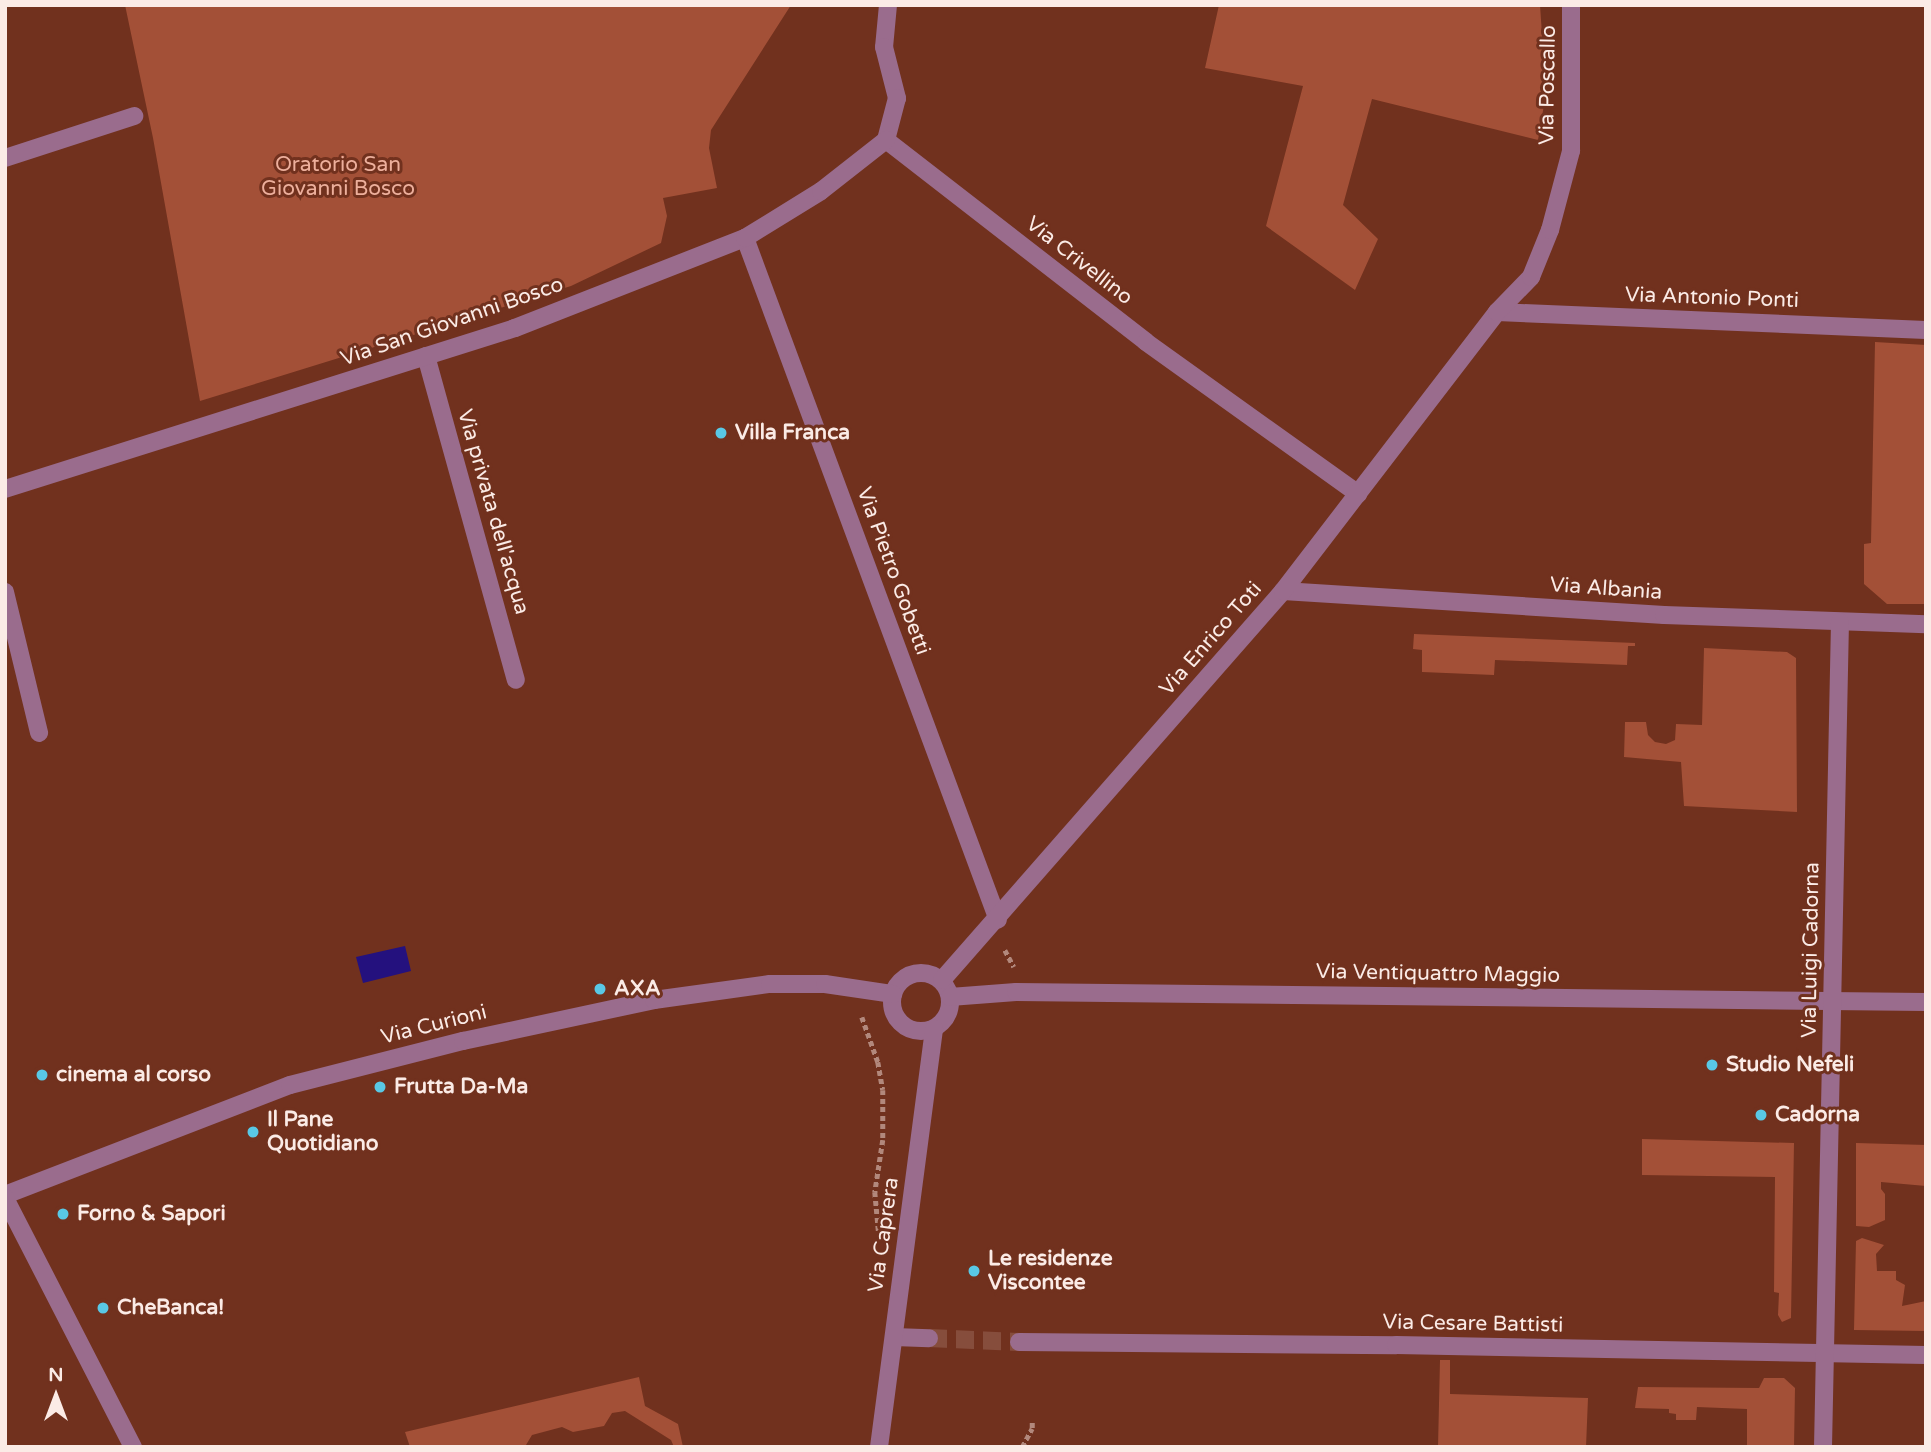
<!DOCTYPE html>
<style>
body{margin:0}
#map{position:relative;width:1931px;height:1452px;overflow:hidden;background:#71311e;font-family:"Varela Round",sans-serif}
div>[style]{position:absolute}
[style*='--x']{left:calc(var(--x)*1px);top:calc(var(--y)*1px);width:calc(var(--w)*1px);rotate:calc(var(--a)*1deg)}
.green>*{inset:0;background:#a35037}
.water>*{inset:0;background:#24117e}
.minor-tunnel>*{height:18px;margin-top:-9px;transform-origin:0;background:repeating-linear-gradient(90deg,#864d3c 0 18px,transparent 0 27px)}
.path>*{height:4.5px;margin-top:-2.25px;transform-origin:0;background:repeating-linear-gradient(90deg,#b2887c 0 5px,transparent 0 8.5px)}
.minor>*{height:18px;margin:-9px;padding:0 9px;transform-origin:9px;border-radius:9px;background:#9a6c8d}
.minor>.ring{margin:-9px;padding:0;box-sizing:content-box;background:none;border:18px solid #9a6c8d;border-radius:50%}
.dots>*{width:19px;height:19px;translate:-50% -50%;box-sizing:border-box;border:4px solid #71311e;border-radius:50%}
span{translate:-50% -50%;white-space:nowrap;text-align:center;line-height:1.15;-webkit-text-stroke:6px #71311e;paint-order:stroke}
.street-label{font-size:21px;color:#fbebe6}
.park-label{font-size:21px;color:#edaf9c}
.poi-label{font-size:21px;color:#fbebe6;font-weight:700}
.left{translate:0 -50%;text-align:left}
.frame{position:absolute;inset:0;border:7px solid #fbebe6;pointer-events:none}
.north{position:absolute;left:21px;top:1361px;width:70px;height:70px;-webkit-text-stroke:5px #71311e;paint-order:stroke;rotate:0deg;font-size:19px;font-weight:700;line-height:28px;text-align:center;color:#fbebe6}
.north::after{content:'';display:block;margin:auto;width:24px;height:32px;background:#fbebe6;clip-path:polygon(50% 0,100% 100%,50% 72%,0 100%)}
</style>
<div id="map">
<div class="green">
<div style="clip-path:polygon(125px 5px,791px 5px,711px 130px,709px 148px,717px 188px,663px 198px,667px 216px,661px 243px,571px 286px,200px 401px,153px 138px)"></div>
<div style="clip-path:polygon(1219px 5px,1540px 5px,1546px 93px,1538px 140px,1372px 99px,1343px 205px,1378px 239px,1355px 290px,1266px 226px,1303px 86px,1205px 68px)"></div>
<div style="clip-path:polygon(1875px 342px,1926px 345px,1926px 604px,1887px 604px,1864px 584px,1864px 544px,1871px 543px)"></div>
<div style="clip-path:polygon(1414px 634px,1635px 643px,1635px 646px,1628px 646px,1627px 665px,1495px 660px,1494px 675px,1422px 672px,1422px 650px,1413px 649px)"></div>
<div style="clip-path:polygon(1704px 648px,1787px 652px,1796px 658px,1797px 812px,1684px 806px,1681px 762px,1624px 757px,1625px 722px,1646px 722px,1648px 735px,1655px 742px,1666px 744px,1675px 740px,1676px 724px,1702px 725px)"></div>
<div style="clip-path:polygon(1642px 1139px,1794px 1143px,1791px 1318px,1782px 1322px,1778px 1315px,1779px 1293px,1774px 1292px,1775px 1177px,1642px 1175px)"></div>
<div style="clip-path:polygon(1856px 1143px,1926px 1145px,1926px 1186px,1881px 1182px,1881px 1189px,1885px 1194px,1885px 1220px,1869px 1227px,1856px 1226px)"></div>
<div style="clip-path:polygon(1862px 1238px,1884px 1245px,1876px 1254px,1877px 1271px,1896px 1271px,1896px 1280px,1905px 1285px,1902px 1306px,1926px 1301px,1926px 1331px,1854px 1330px,1856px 1241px)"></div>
<div style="clip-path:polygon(1440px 1360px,1450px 1360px,1450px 1394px,1588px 1398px,1586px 1447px,1438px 1447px)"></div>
<div style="clip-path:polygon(639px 1377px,645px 1406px,678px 1424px,683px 1447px,674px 1447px,671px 1440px,625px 1411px,612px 1413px,604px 1426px,573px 1432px,562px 1427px,532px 1435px,526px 1445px,520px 1447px,410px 1447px,405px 1432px)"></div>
<div style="clip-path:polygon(1764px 1378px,1784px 1378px,1795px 1388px,1794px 1447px,1747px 1447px,1747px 1409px,1697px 1407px,1696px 1420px,1676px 1420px,1676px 1414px,1669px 1413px,1669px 1409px,1635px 1408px,1638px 1387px,1759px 1388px)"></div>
</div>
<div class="water">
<div style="clip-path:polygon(405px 946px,411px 971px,363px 983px,356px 957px)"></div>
</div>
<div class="minor-tunnel">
<div style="--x:929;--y:1338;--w:90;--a:2.5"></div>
</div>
<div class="path">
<div style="--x:1005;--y:950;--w:19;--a:62"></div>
<div style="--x:862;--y:1017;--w:48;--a:70.4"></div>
<div style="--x:878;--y:1062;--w:28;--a:80"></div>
<div style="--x:883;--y:1090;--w:50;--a:90"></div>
<div style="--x:883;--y:1140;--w:53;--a:98.7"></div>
<div style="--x:875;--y:1192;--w:43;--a:84.7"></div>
<div style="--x:1022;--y:1447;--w:21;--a:-62"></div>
<div style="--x:1032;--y:1428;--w:8;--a:-90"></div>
</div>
<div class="minor">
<div style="--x:888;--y:5;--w:42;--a:95.4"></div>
<div style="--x:884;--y:47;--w:53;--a:75.7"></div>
<div style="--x:897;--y:98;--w:43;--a:104.7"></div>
<div style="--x:886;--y:140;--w:329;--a:37.8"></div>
<div style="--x:1146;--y:342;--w:261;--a:35.6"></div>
<div style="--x:5;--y:158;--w:136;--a:-18"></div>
<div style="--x:745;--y:238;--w:727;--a:69.65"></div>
<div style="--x:1497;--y:312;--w:429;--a:2.4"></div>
<div style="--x:426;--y:356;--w:336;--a:74.5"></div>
<div style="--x:5;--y:489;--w:535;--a:-17.52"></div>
<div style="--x:515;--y:328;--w:247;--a:-21.4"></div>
<div style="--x:745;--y:238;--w:89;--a:-31.7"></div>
<div style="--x:821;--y:191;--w:83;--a:-38.1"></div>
<div style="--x:1283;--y:591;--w:382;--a:3.6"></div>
<div style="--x:1664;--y:615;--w:262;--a:2"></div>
<div style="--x:5;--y:592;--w:145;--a:76.4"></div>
<div class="ring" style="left:892px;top:973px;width:40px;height:40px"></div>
<div style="--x:942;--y:980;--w:517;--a:-48.76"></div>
<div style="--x:1283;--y:591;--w:352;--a:-52.5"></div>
<div style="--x:1497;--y:312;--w:49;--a:-45.8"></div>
<div style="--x:1531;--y:277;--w:51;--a:-68"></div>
<div style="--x:1550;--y:230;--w:82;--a:-75.1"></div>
<div style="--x:1571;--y:151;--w:146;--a:-90"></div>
<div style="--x:950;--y:997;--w:66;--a:-4.3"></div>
<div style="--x:1016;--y:992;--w:910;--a:0.63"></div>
<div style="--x:5;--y:1195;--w:305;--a:-21.1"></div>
<div style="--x:290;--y:1085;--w:179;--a:-14.3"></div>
<div style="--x:463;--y:1041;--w:195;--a:-12.1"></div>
<div style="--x:654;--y:1000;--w:117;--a:-7.9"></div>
<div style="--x:770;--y:984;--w:55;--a:0"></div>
<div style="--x:825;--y:984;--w:69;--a:8.4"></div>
<div style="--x:5;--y:1198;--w:280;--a:62.8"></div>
<div style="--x:894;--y:1337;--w:35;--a:2"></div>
<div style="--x:1019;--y:1342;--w:377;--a:0.5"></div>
<div style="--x:1396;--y:1345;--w:530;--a:1.08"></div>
<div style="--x:879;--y:1447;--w:422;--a:-82.5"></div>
<div style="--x:1823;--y:1447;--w:825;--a:-88.82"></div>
</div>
<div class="dots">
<div style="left:721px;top:433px;background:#59c8e5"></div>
<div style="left:600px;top:989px;background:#59c8e5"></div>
<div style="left:1712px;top:1065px;background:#59c8e5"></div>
<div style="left:42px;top:1075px;background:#59c8e5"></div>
<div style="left:380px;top:1087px;background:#59c8e5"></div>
<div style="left:1761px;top:1115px;background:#59c8e5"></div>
<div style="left:253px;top:1132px;background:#59c8e5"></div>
<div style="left:63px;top:1214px;background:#59c8e5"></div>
<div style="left:974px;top:1271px;background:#59c8e5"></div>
<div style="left:103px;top:1308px;background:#59c8e5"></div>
</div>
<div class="street-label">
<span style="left:1548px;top:85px;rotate:-89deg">Via Poscallo</span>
<span style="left:1079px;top:261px;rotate:38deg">Via Crivellino</span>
<span style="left:1712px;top:298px;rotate:2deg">Via Antonio Ponti</span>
<span style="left:452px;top:322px;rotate:-19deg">Via San Giovanni Bosco</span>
<span style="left:493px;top:512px;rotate:74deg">Via privata dell'acqua</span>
<span style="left:893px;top:571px;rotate:70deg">Via Pietro Gobetti</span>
<span style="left:1606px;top:589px;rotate:4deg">Via Albania</span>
<span style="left:1211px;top:639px;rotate:-49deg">Via Enrico Toti</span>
<span style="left:1811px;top:950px;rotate:-89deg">Via Luigi Cadorna</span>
<span style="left:1438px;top:974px;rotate:1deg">Via Ventiquattro Maggio</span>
<span style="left:434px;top:1025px;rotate:-14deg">Via Curioni</span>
<span style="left:884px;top:1235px;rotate:-82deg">Via Caprera</span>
<span style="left:1473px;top:1324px;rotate:1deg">Via Cesare Battisti</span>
</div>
<div class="park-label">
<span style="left:338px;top:177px">Oratorio San<br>Giovanni Bosco</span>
</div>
<div class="poi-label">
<span class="left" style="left:735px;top:433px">Villa Franca</span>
<span class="left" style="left:614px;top:989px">AXA</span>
<span class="left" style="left:1726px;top:1065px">Studio Nefeli</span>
<span class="left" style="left:56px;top:1075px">cinema al corso</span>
<span class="left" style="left:394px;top:1087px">Frutta Da-Ma</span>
<span class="left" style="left:1775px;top:1115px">Cadorna</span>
<span class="left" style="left:267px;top:1132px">Il Pane<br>Quotidiano</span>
<span class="left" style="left:77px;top:1214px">Forno &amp; Sapori</span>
<span class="left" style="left:988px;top:1271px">Le residenze<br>Viscontee</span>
<span class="left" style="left:117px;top:1308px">CheBanca!</span>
</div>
<div class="frame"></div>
<div class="north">N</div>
</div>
